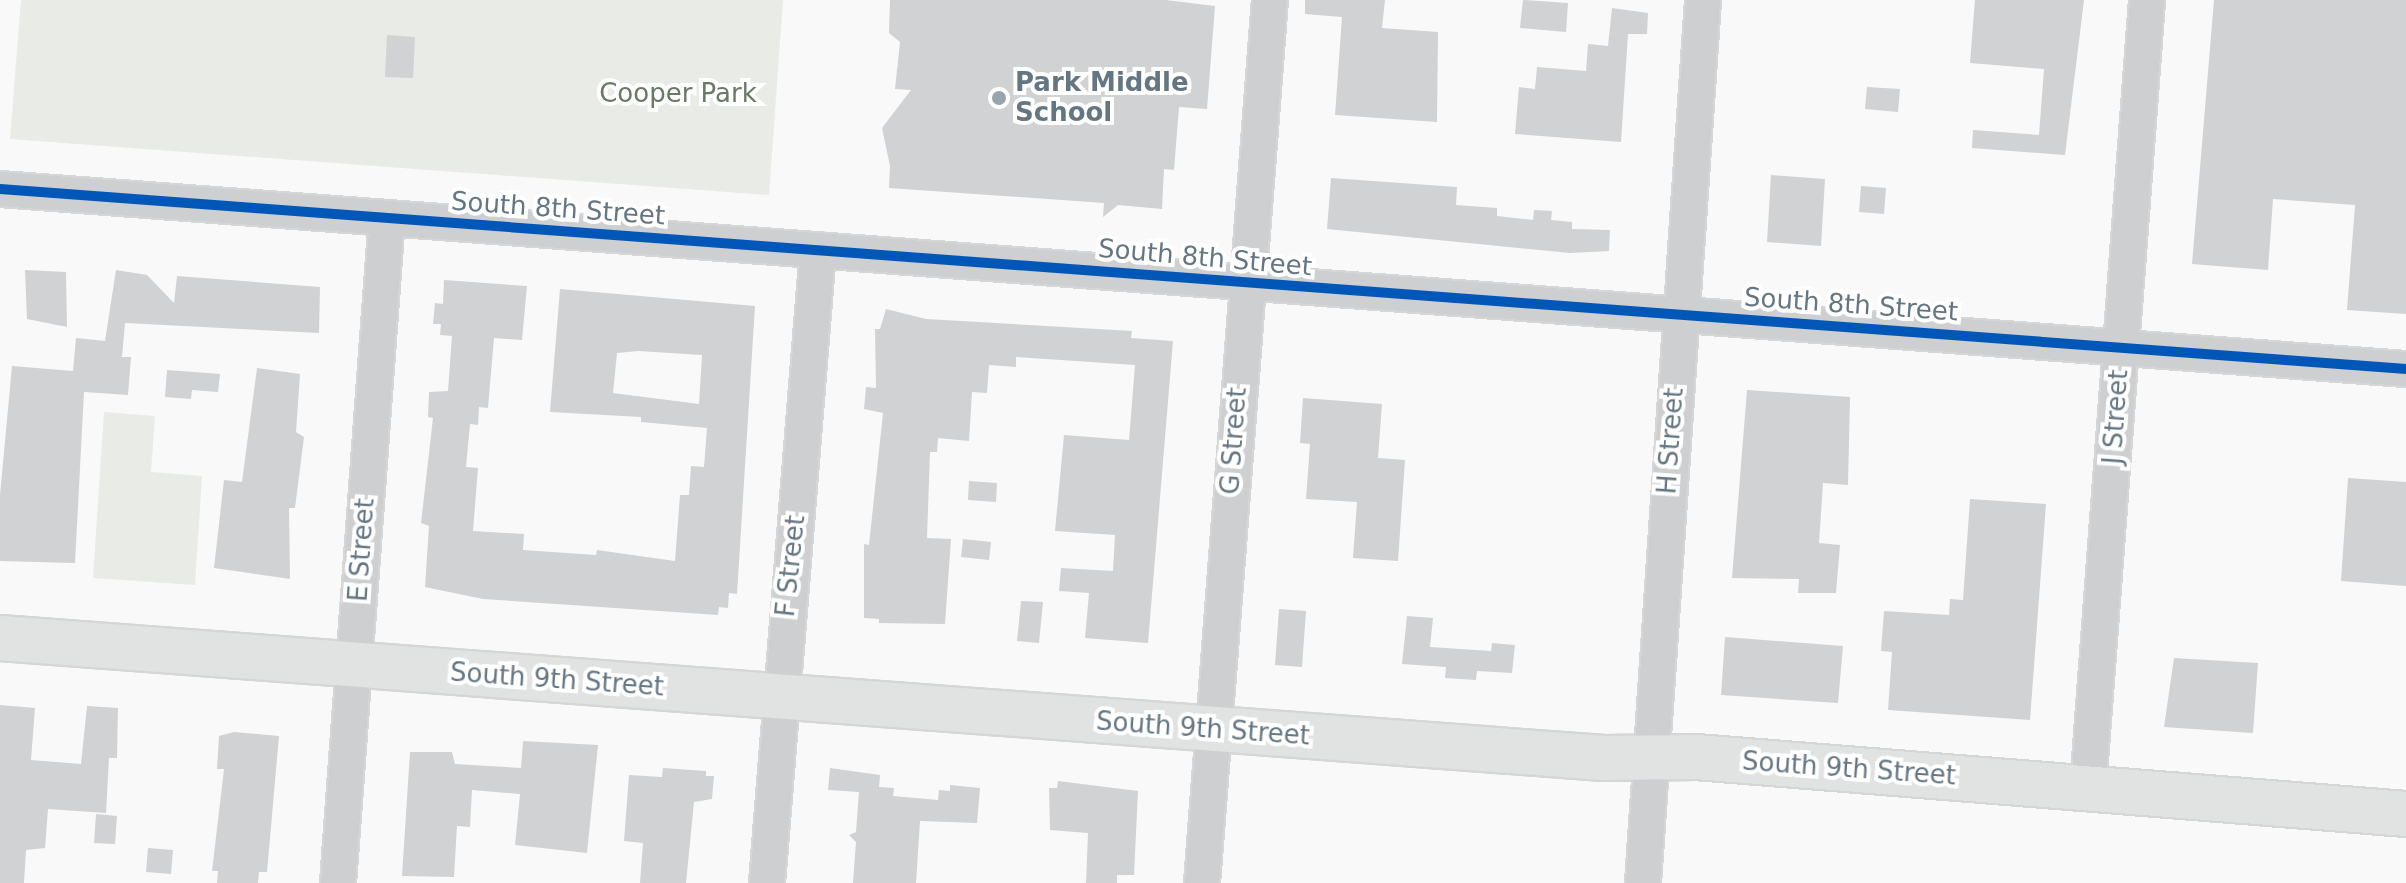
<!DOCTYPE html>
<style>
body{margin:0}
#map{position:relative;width:2406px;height:883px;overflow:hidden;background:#f9f9f9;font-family:"DejaVu Sans",sans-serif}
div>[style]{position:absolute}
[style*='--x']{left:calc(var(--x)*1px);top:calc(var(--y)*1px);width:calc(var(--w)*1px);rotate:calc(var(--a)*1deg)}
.green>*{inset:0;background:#e8ebe6}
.building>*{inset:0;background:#d0d2d3}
.roads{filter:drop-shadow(2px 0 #d5d6d7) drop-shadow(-2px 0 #d5d6d7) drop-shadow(0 2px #d5d6d7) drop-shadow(0 -2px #d5d6d7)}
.minor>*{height:34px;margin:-17px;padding:0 17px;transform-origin:17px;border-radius:17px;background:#cecfd0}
.major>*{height:44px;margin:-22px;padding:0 22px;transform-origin:22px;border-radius:22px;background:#e1e2e2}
.cycleway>*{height:10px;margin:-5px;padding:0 5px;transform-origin:5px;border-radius:5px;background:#0057b8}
.dots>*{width:22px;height:22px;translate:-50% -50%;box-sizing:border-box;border:4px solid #fff;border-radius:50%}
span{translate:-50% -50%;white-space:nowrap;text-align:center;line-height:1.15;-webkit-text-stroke:8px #fff;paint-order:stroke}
.poi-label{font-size:26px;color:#657683;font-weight:700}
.left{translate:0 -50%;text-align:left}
.park-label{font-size:26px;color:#687a64}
.street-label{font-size:26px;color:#657683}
</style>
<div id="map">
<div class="green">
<div style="clip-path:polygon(21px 0,783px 0,769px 195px,10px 139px)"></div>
<div style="clip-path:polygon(104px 412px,155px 416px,151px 472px,202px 476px,195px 585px,93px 578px)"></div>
</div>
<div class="building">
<div style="clip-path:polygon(890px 0,1166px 0,1215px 6px,1207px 109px,1179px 107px,1174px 170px,1164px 169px,1162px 209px,1118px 205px,1103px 217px,1104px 203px,889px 188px,890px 166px,882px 128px,911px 90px,895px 89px,900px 42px,889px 33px)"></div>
<div style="clip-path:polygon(1305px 0,1385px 0,1382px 28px,1438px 32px,1437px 122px,1335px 115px,1342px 17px,1305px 14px)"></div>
<div style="clip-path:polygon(1523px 0,1568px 3px,1566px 32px,1520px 28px)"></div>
<div style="clip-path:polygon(1975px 0,2084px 0,2065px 155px,1972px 148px,1973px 130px,2039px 135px,2044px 69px,1970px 63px)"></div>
<div style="clip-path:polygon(2214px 0,2406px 0,2406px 314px,2347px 310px,2355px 205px,2273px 199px,2268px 270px,2192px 264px)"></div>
<div style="clip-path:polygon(1612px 8px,1648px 13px,1647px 34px,1628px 34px,1621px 142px,1515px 134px,1519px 87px,1535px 89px,1537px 67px,1586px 71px,1588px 44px,1608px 46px)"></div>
<div style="clip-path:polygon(387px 35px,415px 37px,413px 78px,385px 77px)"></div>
<div style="clip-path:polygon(1867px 87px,1900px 89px,1898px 112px,1865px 109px)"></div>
<div style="clip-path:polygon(1771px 175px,1825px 179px,1821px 246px,1767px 242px)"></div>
<div style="clip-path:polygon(1331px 178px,1457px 187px,1456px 205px,1497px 208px,1497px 216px,1533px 220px,1534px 210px,1552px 211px,1551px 220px,1572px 222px,1572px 229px,1610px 230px,1609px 251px,1570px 253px,1327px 229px)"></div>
<div style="clip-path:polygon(1861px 186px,1886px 188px,1884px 214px,1859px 212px)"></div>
<div style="clip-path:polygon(25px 270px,66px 272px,67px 327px,27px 319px)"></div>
<div style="clip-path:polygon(116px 270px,147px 275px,174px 303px,177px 276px,320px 287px,319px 333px,125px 323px,122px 357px,131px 357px,128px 395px,84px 392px,75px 563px,0 561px,0 495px,12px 366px,73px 371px,76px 338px,105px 341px)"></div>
<div style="clip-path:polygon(evenodd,444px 280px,527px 286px,522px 340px,494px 338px,488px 408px,479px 407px,478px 425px,470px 424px,466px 467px,478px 468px,473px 531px,524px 534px,523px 550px,596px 555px,597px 550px,675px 561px,680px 495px,689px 495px,691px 466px,704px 467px,707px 428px,641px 422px,641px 417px,550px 412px,560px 289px,755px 306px,737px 594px,729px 593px,728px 608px,719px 607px,718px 615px,615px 608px,483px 599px,425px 587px,429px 526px,421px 523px,433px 418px,428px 417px,429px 392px,448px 391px,452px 336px,440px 335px,441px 324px,433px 324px,435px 303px,443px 304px,444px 280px,638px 351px,702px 355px,699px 404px,613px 393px,617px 353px,638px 351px)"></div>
<div style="clip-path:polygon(886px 309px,926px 319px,1132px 331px,1131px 338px,1173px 341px,1148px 643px,1085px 638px,1089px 593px,1059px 591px,1061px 568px,1113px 571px,1115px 535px,1055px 531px,1064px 435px,1129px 440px,1135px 365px,1016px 357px,1016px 367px,989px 365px,987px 393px,972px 392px,969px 441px,938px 438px,937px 452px,930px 452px,927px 538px,951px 539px,945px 624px,879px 623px,879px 619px,864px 618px,864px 544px,869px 545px,883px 413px,864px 409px,866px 387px,876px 388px,875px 329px,880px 329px)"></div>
<div style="clip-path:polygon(257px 368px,300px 374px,296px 432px,304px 437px,295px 508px,289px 508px,290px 579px,214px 568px,224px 480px,242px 482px)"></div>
<div style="clip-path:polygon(167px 370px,220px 374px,218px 392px,192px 390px,191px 399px,165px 397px)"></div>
<div style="clip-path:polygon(1747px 390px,1850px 397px,1848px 485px,1823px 483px,1819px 543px,1840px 545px,1836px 593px,1798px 593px,1799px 579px,1732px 578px)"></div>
<div style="clip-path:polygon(1303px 398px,1382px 404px,1378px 458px,1405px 460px,1398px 561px,1353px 558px,1357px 502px,1306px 499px,1310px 444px,1300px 443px)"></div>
<div style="clip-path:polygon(2348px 478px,2406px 482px,2406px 586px,2341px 581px)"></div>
<div style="clip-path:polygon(969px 481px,997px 483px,996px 502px,968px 500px)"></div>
<div style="clip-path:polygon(1970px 499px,2046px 504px,2030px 720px,1888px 710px,1892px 652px,1881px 651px,1884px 611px,1949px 615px,1950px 599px,1963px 600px)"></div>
<div style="clip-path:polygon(963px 539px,991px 542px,989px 560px,961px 557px)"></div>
<div style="clip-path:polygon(1021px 601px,1043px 602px,1039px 643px,1017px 641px)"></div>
<div style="clip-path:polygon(1279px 609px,1306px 611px,1302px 667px,1275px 665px)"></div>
<div style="clip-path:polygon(1407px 616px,1433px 618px,1430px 647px,1491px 651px,1492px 643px,1515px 645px,1512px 673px,1477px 671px,1476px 680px,1445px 678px,1446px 667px,1402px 664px)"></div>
<div style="clip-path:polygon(1725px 637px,1843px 646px,1838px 703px,1721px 695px)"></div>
<div style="clip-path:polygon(2174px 658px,2258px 663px,2253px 733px,2164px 727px)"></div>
<div style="clip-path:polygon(0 705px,35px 708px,31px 760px,81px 764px,87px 706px,118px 708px,117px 758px,109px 758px,106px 813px,48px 809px,45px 848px,26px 850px,24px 883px,0 883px)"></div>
<div style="clip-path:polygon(234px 732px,279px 736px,267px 872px,259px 872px,258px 883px,217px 883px,218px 871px,212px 871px,224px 769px,217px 769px,219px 736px)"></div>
<div style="clip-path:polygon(523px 741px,598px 745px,587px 853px,515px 845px,520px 794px,472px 790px,470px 827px,457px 826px,454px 877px,402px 876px,410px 752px,452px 752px,455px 764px,521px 768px)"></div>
<div style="clip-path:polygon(663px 768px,706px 771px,706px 776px,714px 776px,712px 799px,694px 802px,686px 883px,640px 883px,643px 843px,624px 841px,629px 775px,662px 777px)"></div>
<div style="clip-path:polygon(830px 768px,880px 775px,879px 787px,894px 788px,893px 796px,938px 800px,939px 790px,950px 791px,950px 785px,980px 788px,977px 823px,920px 821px,916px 883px,853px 883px,856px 842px,849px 835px,856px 832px,859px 792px,828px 790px)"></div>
<div style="clip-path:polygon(1058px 781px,1138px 791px,1134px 875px,1117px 875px,1117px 883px,1086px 883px,1088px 833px,1050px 830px,1049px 788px,1057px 788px)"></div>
<div style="clip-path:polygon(96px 814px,117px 816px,115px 844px,94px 843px)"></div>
<div style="clip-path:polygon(148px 848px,173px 850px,171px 874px,146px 872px)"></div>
</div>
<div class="roads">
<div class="minor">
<div style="--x:0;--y:189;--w:2413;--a:4.28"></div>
<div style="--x:2088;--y:787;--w:789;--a:-85.71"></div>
<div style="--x:338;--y:883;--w:667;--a:-85.79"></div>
<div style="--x:767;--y:883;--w:635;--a:-85.39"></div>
<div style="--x:1202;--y:883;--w:886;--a:-85.6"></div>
<div style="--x:1643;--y:883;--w:885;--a:-86.11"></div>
</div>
<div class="major">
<div style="--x:0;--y:638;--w:1608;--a:4.28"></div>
<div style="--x:1604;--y:758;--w:92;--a:-0.6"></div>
<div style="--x:1696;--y:757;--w:712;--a:4.59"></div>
</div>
</div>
<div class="cycleway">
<div style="--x:0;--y:189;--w:2413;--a:4.28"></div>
</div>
<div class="dots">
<div style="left:999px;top:98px;background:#99a4ac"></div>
</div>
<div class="poi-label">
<span class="left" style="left:1015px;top:98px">Park Middle<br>School</span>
</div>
<div class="park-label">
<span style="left:678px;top:94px">Cooper Park</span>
</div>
<div class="street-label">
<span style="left:558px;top:209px;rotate:4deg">South 8th Street</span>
<span style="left:1205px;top:258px;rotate:5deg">South 8th Street</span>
<span style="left:1851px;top:305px;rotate:4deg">South 8th Street</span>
<span style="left:2116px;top:417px;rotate:-86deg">J Street</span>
<span style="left:1234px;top:441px;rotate:-86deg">G Street</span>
<span style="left:1671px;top:441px;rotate:-86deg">H Street</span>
<span style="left:362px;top:550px;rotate:-86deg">E Street</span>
<span style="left:791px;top:566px;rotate:-84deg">F Street</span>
<span style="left:557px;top:680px;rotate:4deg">South 9th Street</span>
<span style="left:1203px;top:729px;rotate:4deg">South 9th Street</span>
<span style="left:1849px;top:769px;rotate:4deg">South 9th Street</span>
</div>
</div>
